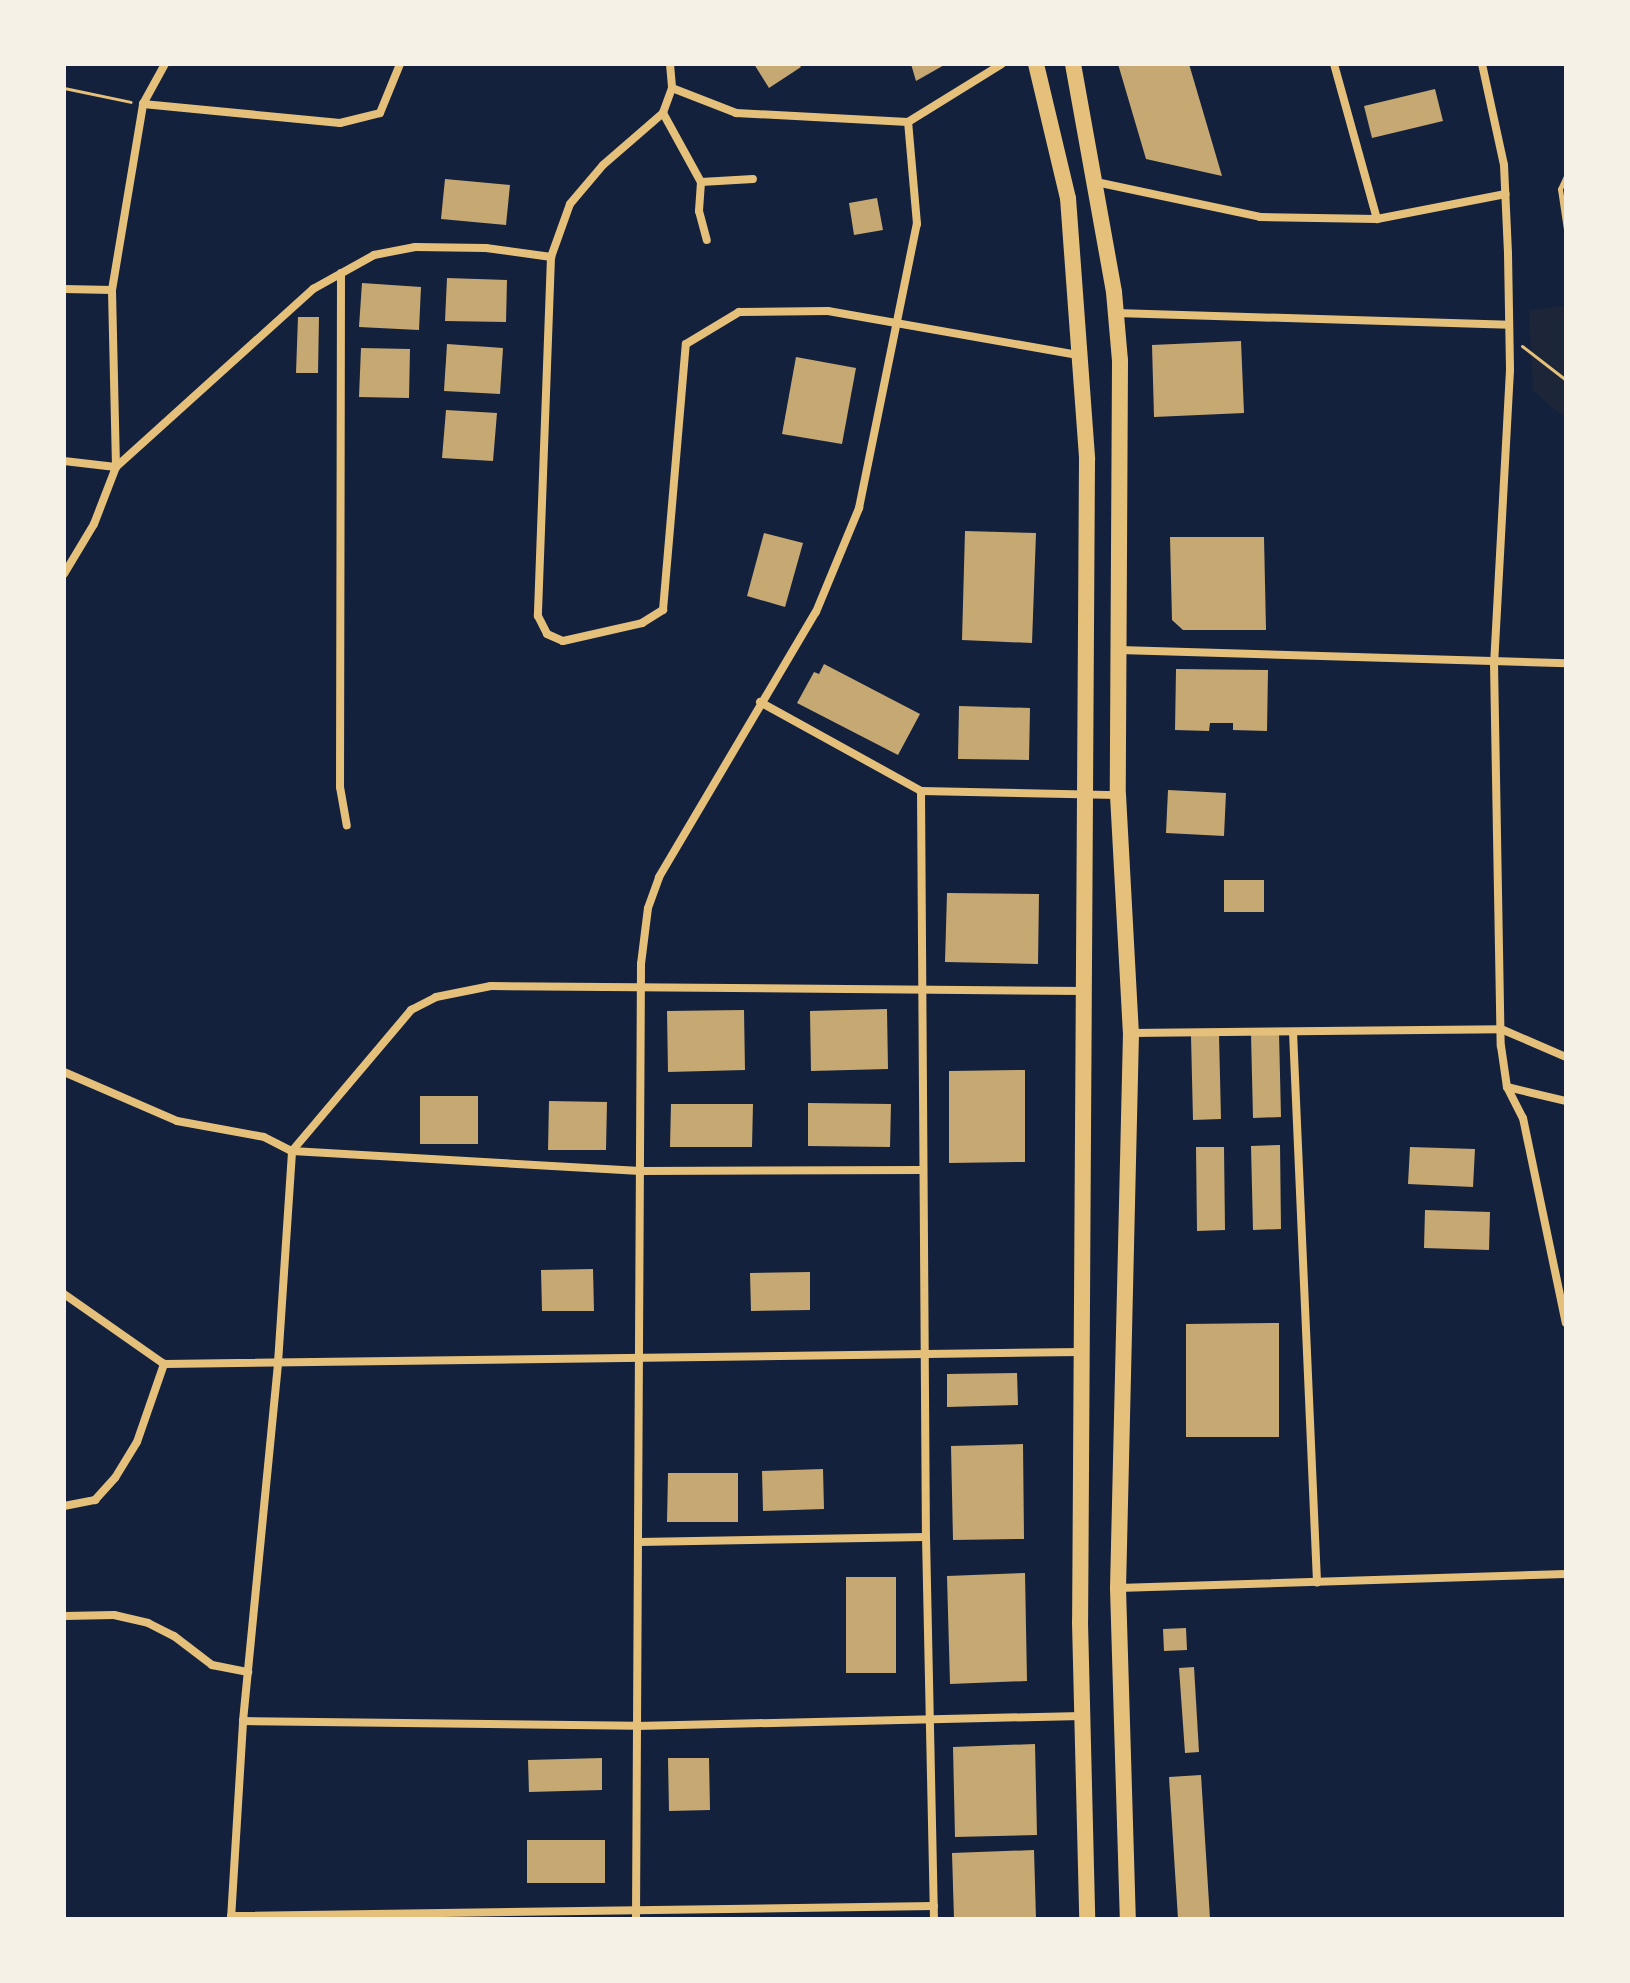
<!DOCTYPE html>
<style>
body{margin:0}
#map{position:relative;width:1630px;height:1983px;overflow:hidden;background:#14213d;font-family:Roboto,sans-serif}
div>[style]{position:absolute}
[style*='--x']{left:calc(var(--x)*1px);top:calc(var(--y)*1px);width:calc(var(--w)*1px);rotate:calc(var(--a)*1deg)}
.green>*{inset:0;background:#1d2539}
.building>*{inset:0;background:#c6a872}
.path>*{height:3px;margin:-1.5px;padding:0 1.5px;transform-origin:1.5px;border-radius:1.5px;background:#e5c07b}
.service>*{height:5px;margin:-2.5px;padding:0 2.5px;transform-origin:2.5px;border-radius:2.5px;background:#e5c07b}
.minor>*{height:8px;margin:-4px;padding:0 4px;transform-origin:4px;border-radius:4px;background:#e5c07b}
.primary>*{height:16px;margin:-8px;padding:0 8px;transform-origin:8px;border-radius:8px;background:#e5c07b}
span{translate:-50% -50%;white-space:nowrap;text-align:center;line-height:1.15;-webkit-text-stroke:8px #f6f1e7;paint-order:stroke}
.frame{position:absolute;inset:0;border:66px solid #f6f1e7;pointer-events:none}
</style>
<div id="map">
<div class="green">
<div style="clip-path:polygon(1566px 306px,1566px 419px,1533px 391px,1529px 310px)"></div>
</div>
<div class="building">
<div style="clip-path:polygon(754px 64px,799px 64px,801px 67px,769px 88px)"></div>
<div style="clip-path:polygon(911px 64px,946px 64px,916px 81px)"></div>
<div style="clip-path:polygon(1118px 64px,1189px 64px,1222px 176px,1146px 159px)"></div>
<div style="clip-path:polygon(1435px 89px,1443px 121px,1372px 138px,1364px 106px)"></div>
<div style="clip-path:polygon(445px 179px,510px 185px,506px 225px,441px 219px)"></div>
<div style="clip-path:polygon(877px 198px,883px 230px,854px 235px,849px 203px)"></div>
<div style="clip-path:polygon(447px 278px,507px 280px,506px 322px,445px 321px)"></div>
<div style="clip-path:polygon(362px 283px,421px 287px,419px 330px,359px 327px)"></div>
<div style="clip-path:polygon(298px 317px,319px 317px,318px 373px,296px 373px)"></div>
<div style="clip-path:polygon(1241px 341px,1244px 413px,1154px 417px,1152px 345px)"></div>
<div style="clip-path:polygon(447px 344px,503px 348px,500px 394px,444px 391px)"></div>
<div style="clip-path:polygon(361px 348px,410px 349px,409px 398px,359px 397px)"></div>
<div style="clip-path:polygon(796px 357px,856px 368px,842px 444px,782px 434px)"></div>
<div style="clip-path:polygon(446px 410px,497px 413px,493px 461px,442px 458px)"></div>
<div style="clip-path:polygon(965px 531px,1036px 533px,1032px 643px,962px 640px)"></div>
<div style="clip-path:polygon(764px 533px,803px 543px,785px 607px,747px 596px)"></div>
<div style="clip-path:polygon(1170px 537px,1264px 537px,1266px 630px,1183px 630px,1172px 620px)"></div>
<div style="clip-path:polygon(824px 664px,920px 714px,898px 755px,797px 703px,814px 672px,819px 674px)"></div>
<div style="clip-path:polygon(1176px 669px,1268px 670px,1267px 731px,1233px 730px,1233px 723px,1210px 723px,1209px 731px,1175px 730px)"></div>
<div style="clip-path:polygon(959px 706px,1030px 708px,1029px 760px,958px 759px)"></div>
<div style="clip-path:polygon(1168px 790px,1226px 793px,1224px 836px,1166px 833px)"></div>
<div style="clip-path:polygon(1224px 880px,1264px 880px,1264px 912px,1224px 912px)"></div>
<div style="clip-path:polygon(947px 893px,1039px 894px,1038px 964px,945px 962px)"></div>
<div style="clip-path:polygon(887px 1009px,888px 1069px,811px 1071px,810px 1011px)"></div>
<div style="clip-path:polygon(744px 1010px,745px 1070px,668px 1072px,667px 1011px)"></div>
<div style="clip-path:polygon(1279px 1033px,1281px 1117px,1253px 1118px,1251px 1034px)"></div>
<div style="clip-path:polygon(1219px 1035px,1221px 1119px,1193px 1120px,1191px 1036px)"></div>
<div style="clip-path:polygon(1025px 1070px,1025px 1162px,949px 1163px,949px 1071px)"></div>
<div style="clip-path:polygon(420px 1096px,478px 1096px,478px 1144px,420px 1144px)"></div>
<div style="clip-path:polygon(549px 1101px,607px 1102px,606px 1150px,548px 1150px)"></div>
<div style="clip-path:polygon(808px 1103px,891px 1104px,890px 1147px,808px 1146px)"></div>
<div style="clip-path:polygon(671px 1104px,753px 1104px,752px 1147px,670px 1147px)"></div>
<div style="clip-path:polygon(1280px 1145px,1281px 1229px,1253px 1230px,1251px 1146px)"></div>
<div style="clip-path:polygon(1196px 1147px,1224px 1147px,1225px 1230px,1197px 1231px)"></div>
<div style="clip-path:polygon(1410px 1147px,1475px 1149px,1473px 1187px,1408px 1184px)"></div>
<div style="clip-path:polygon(1425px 1210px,1490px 1212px,1489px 1250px,1424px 1248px)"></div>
<div style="clip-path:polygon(593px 1269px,594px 1311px,542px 1311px,541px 1270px)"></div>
<div style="clip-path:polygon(810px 1272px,810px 1310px,751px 1311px,750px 1273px)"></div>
<div style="clip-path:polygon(1279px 1323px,1279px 1437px,1186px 1437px,1186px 1324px)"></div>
<div style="clip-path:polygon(1017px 1373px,1018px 1405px,947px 1407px,947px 1374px)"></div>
<div style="clip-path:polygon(1023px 1444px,1024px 1539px,953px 1540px,951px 1446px)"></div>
<div style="clip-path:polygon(823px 1469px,824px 1509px,763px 1511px,762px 1471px)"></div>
<div style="clip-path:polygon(668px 1473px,738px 1473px,738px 1522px,667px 1522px)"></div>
<div style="clip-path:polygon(1025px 1573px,1027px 1681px,950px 1684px,947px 1576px)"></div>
<div style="clip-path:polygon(846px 1577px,896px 1577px,896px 1673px,846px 1673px)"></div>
<div style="clip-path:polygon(1186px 1628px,1187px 1650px,1164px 1651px,1163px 1629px)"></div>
<div style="clip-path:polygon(1194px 1667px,1199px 1752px,1185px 1753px,1179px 1668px)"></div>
<div style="clip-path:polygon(1035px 1744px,1037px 1835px,955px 1837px,953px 1747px)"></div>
<div style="clip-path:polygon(602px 1758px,602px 1790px,529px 1792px,528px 1760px)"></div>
<div style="clip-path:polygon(668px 1758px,709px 1758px,710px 1810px,669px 1811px)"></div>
<div style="clip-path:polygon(1201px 1775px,1210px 1919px,1178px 1919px,1169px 1777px)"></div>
<div style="clip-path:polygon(527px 1840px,605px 1840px,605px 1883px,527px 1883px)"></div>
<div style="clip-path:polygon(1034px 1850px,1036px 1919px,954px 1919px,952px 1853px)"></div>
</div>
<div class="path">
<div style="--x:64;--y:88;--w:68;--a:11.8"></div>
<div style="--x:1522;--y:346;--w:56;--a:37.7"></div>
</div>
<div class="service">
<div style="--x:1566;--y:176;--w:14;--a:115"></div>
<div style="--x:1560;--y:189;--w:40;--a:81.5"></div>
</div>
<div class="minor">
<div style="--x:670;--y:64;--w:24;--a:85"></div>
<div style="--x:672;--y:88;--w:27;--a:110"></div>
<div style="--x:663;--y:113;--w:79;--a:139.1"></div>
<div style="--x:603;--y:165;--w:51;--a:130.2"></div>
<div style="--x:570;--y:204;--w:56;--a:109.7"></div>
<div style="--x:551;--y:257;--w:359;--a:92.1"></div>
<div style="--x:538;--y:616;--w:20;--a:63"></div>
<div style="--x:547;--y:634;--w:17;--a:24"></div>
<div style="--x:563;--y:641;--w:81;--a:-12.8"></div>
<div style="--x:642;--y:623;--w:25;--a:-32"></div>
<div style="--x:663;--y:610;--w:267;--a:-85.1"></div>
<div style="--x:686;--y:344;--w:62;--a:-31.1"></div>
<div style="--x:739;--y:312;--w:89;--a:-0.6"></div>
<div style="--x:828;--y:311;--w:258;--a:10"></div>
<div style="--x:1334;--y:64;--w:161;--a:74.5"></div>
<div style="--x:1482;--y:64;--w:103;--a:77.7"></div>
<div style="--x:1504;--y:165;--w:89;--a:87.4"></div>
<div style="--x:1508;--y:254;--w:116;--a:89"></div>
<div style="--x:1510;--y:370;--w:293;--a:93.1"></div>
<div style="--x:1494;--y:663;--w:383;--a:89"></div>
<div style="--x:1501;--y:1046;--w:41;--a:81.7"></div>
<div style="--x:1507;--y:1087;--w:35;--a:63"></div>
<div style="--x:1523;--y:1118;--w:209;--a:78.2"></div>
<div style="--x:672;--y:88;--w:69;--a:21.3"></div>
<div style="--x:736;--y:113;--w:172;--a:3"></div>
<div style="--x:908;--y:122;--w:110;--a:-31.7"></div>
<div style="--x:143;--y:104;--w:198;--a:5.5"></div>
<div style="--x:340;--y:123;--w:41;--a:-14"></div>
<div style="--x:380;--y:113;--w:53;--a:-67.8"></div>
<div style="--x:663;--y:113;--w:79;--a:61.2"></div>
<div style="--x:701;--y:182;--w:29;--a:94"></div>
<div style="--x:699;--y:211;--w:30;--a:75"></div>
<div style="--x:701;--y:182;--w:52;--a:-3.3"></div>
<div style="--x:1096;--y:182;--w:168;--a:12"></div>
<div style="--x:1260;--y:217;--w:117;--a:1"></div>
<div style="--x:1377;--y:219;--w:131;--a:-11"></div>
<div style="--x:341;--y:273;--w:514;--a:90.11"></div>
<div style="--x:340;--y:787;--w:39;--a:80"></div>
<div style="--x:64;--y:289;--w:48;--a:1.2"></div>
<div style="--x:1116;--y:313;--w:393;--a:1.7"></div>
<div style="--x:64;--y:461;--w:52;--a:6.6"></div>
<div style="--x:116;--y:467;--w:266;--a:-42.1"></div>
<div style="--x:313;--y:289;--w:70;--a:-29.1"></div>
<div style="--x:374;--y:255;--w:42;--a:-11"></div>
<div style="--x:415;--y:247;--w:71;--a:0.8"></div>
<div style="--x:486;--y:248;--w:66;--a:7.9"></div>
<div style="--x:64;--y:574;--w:58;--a:-59"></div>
<div style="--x:94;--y:524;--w:61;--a:-68.9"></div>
<div style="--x:116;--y:467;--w:177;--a:-91.3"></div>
<div style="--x:112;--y:290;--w:189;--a:-80.5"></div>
<div style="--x:143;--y:104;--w:46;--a:-61.2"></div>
<div style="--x:1119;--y:650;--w:447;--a:1.7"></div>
<div style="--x:760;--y:702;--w:184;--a:28.9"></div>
<div style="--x:921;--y:791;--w:197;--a:1.2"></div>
<div style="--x:921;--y:791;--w:746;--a:89.62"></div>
<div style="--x:926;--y:1537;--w:382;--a:88.8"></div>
<div style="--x:1293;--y:1032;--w:551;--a:87.5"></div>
<div style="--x:1131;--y:1033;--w:370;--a:-0.6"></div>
<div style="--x:1501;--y:1029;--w:71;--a:23.3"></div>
<div style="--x:64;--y:1072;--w:123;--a:23.4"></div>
<div style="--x:177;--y:1121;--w:88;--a:10.4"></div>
<div style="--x:264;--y:1137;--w:31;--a:27"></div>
<div style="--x:292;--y:1151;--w:349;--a:3.3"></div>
<div style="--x:640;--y:1171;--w:282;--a:-0.2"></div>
<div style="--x:1507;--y:1087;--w:61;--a:13.3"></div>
<div style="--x:64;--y:1294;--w:122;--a:35"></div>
<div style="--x:164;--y:1364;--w:917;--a:-0.75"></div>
<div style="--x:64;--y:1506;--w:32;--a:-11"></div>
<div style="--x:95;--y:1500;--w:30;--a:-48"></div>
<div style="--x:115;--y:1478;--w:42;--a:-58.6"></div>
<div style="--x:137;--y:1442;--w:83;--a:-70.9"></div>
<div style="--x:639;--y:1542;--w:287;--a:-1"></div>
<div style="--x:1118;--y:1588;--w:448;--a:-1.8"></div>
<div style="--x:64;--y:1616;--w:50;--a:-1.1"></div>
<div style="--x:114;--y:1615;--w:35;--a:13"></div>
<div style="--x:148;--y:1623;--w:29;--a:27"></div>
<div style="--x:174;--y:1636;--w:48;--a:37.3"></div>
<div style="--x:212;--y:1665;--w:37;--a:11"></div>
<div style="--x:243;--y:1721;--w:393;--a:0.7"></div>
<div style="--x:636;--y:1726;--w:446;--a:-1.3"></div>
<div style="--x:231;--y:1916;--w:703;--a:-0.81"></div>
<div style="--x:231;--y:1919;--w:198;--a:-86.5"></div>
<div style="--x:243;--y:1721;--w:360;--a:-84.4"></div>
<div style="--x:278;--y:1363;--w:212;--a:-86.2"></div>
<div style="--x:292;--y:1151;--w:185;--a:-49.8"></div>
<div style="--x:411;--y:1010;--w:28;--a:-27"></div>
<div style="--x:436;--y:997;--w:56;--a:-11.3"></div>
<div style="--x:491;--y:986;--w:594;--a:0.48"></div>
<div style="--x:636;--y:1919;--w:955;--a:-89.7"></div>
<div style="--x:641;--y:964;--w:56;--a:-82.9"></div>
<div style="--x:648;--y:908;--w:33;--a:-70"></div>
<div style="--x:659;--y:877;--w:308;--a:-59.4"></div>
<div style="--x:816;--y:612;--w:113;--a:-67.5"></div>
<div style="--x:859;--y:508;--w:290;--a:-78.5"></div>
<div style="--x:917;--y:224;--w:102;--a:-95"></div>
</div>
<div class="primary">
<div style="--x:1036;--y:64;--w:138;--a:76.6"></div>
<div style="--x:1068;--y:198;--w:262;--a:85.8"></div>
<div style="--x:1087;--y:459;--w:1163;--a:90.34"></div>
<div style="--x:1080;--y:1622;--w:297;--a:88.6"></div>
<div style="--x:1073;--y:64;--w:232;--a:79.8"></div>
<div style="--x:1114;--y:292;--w:69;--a:85"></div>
<div style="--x:1120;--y:361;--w:434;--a:90.3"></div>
<div style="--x:1118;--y:795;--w:238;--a:86.9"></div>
<div style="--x:1131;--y:1033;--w:555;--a:91.34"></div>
<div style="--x:1118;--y:1588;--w:331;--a:88.3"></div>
</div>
<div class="frame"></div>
</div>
